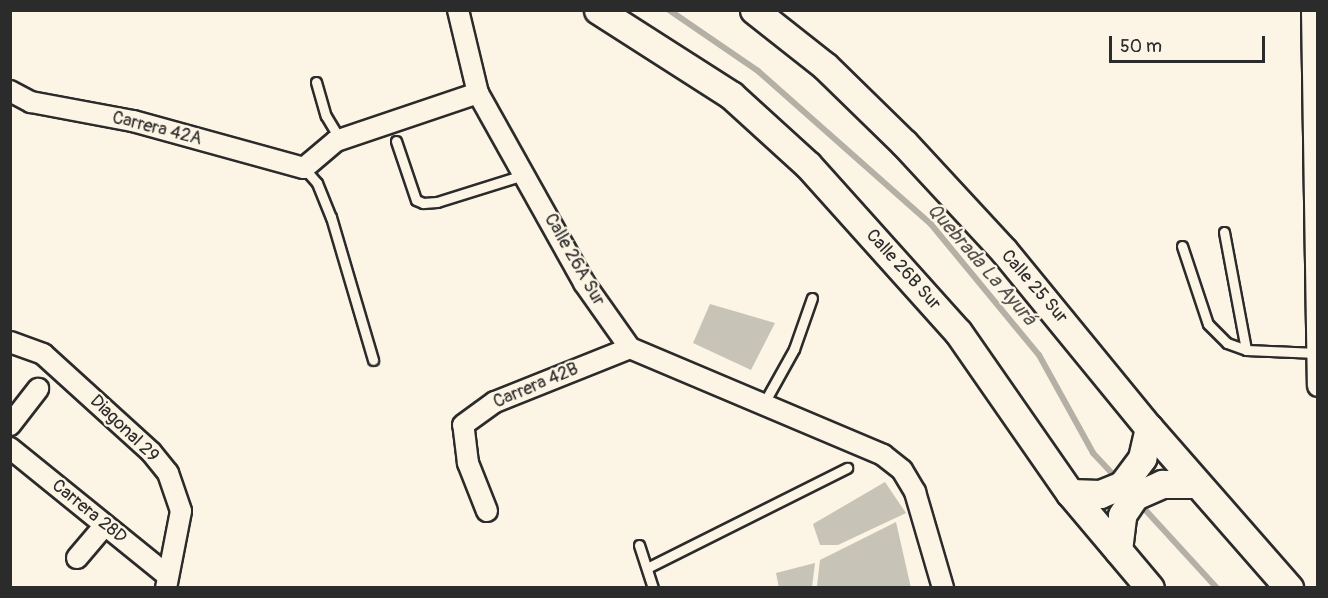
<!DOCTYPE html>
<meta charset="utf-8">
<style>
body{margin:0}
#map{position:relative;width:1328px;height:598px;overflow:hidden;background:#fcf5e5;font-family:Pangolin,sans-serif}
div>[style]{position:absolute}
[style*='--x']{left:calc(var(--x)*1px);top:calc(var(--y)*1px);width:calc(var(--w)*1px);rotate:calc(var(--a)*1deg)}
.stream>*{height:6px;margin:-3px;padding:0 3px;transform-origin:3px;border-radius:3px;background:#b4b0a5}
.building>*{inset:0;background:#c8c3b7}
.roads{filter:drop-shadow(2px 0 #2b2b2b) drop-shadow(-2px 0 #2b2b2b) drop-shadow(0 2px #2b2b2b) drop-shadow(0 -2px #2b2b2b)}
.lane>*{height:9px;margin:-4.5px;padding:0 4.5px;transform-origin:4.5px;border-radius:4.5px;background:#fcf5e5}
.street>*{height:20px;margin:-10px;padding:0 10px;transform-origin:10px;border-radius:10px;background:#fcf5e5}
.secondary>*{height:27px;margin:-13.5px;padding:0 13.5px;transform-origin:13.5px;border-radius:13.5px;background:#fcf5e5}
span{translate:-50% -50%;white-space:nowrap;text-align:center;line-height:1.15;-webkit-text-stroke:4.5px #fcf5e5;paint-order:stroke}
.street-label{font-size:18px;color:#2b2b2b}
.water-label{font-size:20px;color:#545350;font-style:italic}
.frame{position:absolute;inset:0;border:12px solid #2b2b2b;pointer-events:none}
.scale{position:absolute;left:1109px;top:36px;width:156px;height:27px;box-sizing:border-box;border:3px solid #2b2b2b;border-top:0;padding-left:8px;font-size:18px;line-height:21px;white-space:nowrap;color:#2b2b2b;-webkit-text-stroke:4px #fcf5e5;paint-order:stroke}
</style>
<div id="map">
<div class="stream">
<div style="--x:669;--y:10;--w:108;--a:34.4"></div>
<div style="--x:758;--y:71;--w:230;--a:41.5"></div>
<div style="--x:930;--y:223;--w:171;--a:50.5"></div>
<div style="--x:1039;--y:355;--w:112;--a:61.1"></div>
<div style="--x:1093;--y:453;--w:37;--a:47"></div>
<div style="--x:1139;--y:503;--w:115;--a:47.5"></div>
</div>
<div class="building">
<div style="clip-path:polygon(710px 304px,775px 323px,751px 370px,693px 343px)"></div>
<div style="clip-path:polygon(885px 482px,906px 513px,838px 545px,820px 545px,813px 524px)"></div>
<div style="clip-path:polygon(896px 522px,911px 588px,817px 586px,820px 560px)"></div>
<div style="clip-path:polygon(815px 563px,812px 587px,779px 588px,776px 573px)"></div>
</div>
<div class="roads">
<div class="lane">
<div style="--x:316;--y:82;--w:35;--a:74"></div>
<div style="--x:326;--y:116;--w:27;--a:59"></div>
<div style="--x:396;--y:141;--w:62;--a:71.3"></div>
<div style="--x:416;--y:200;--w:8;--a:23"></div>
<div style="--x:423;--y:203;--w:14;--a:-4"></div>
<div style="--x:437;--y:202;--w:90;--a:-17.4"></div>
<div style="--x:304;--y:168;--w:20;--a:49"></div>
<div style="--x:317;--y:183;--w:37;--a:68"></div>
<div style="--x:331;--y:217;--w:149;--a:73.6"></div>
<div style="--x:1224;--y:232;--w:120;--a:79.4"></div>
<div style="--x:1182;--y:246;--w:82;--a:71.6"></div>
<div style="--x:1208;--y:324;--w:27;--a:45"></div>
<div style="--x:1227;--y:343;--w:20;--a:20"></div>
<div style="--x:1246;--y:350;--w:71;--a:2.4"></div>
<div style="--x:764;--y:403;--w:62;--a:-60.9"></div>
<div style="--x:794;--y:349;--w:54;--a:-70.6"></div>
<div style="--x:639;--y:545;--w:45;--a:72"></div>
<div style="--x:647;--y:568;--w:224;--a:-26.6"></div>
</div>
<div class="street">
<div style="--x:458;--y:10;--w:85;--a:76.5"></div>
<div style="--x:478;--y:93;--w:218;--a:60.8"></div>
<div style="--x:584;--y:283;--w:80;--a:54.7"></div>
<div style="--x:630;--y:348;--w:275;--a:22.9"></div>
<div style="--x:883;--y:455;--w:24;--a:38"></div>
<div style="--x:902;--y:470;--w:26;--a:59"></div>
<div style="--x:915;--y:492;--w:100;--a:73.7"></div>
<div style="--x:1312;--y:10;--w:376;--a:89.1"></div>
<div style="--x:10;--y:91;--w:24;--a:28"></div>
<div style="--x:31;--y:102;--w:104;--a:10.6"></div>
<div style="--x:133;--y:121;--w:177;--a:15.4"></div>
<div style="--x:304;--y:168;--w:42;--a:-40.2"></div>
<div style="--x:336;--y:141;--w:150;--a:-18.7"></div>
<div style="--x:10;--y:342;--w:35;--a:20"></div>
<div style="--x:43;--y:354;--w:146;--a:42.2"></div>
<div style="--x:151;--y:452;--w:27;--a:51"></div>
<div style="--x:168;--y:473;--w:40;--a:71.1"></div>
<div style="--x:181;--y:511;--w:78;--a:101"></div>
<div style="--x:10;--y:425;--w:46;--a:-52.1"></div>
<div style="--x:10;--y:448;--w:202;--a:39"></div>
<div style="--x:487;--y:511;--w:52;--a:-111.6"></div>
<div style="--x:468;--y:463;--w:38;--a:-97"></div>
<div style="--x:463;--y:425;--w:39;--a:-36"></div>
<div style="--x:495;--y:402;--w:145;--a:-21.8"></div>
<div style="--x:77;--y:558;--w:43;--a:-49.7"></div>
</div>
<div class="secondary">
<div style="--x:598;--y:10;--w:158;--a:32.6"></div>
<div style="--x:731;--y:95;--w:104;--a:42.3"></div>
<div style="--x:808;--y:165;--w:224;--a:48.1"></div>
<div style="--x:958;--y:332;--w:196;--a:55.2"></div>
<div style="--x:1070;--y:493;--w:124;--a:49.9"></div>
<div style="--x:754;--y:10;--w:90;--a:38.3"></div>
<div style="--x:825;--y:66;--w:110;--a:44.3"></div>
<div style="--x:904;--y:143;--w:147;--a:47.2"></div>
<div style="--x:1004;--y:251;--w:229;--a:50.7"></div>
<div style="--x:1149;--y:428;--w:213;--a:48.8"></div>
<div style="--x:1070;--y:493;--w:30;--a:2"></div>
<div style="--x:1100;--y:494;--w:24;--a:-22"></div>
<div style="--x:1122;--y:485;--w:34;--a:-53"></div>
<div style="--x:1142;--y:458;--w:31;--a:-77"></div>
<div style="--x:1118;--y:550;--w:35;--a:-83"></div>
<div style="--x:1122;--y:515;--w:23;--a:-56"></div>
<div style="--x:1135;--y:496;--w:30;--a:-24"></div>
<div style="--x:1162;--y:484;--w:35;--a:0"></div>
</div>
</div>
<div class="street-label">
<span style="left:157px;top:129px;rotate:14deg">Carrera 42A</span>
<span style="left:574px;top:260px;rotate:60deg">Calle 26A Sur</span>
<span style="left:903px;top:270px;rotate:48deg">Calle 26B Sur</span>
<span style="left:1034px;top:287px;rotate:49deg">Calle 25 Sur</span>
<span style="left:536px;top:386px;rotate:-23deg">Carrera 42B</span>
<span style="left:124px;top:429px;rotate:44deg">Diagonal 29</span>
<span style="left:89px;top:512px;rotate:39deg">Carrera 28D</span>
</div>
<div class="water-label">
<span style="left:982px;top:264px;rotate:49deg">Quebrada La Ayurá</span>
</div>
<div class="frame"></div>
<div class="scale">50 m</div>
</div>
